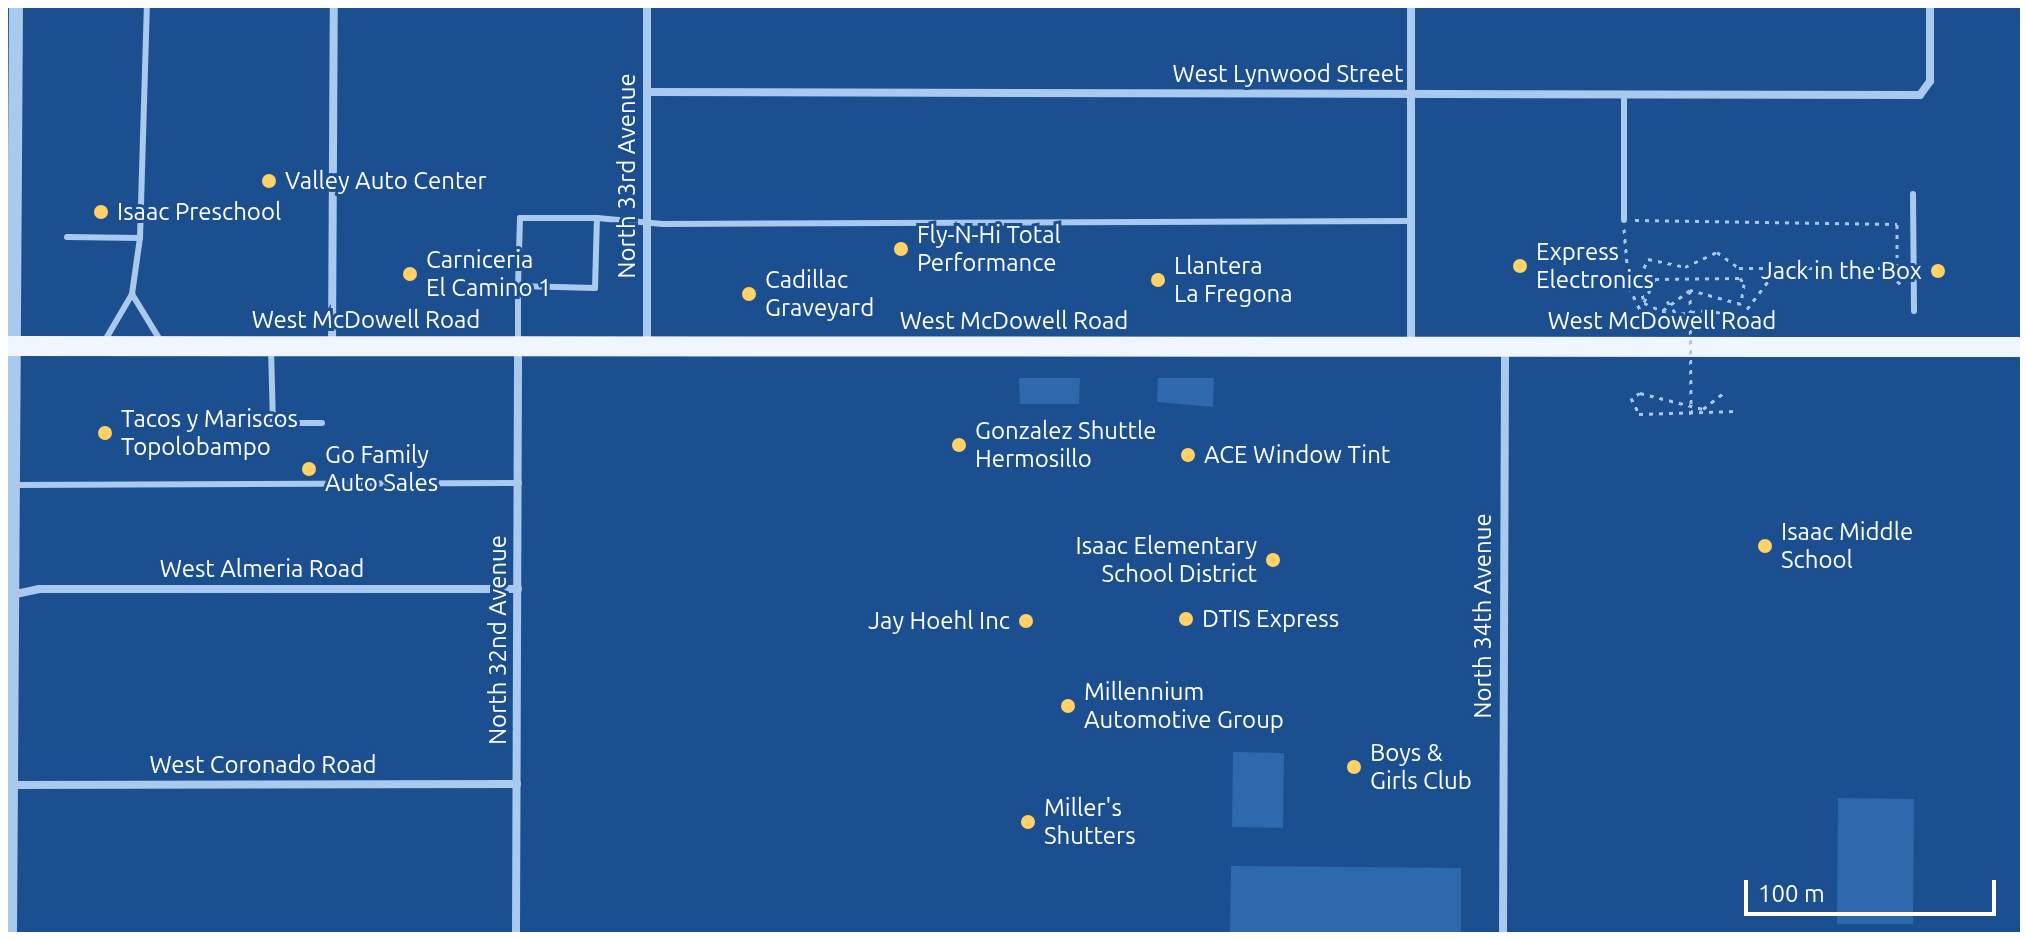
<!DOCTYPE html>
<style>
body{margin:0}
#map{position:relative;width:2028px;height:940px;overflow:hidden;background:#1b4f8f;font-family:Ubuntu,sans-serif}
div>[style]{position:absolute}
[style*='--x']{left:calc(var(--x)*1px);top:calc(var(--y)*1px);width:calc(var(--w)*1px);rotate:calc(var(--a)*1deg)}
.green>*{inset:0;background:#2e69ad}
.path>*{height:3px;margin-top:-1.5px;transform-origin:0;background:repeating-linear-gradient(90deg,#a9c9ee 0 4px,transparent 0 10px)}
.service>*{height:6px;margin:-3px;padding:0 3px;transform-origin:3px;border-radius:3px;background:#a9c9ee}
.minor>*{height:8px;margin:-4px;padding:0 4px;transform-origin:4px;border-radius:4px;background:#a9c9ee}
.tertiary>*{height:14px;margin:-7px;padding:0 7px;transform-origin:7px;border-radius:7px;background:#a9c9ee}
.primary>*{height:20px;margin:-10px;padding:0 10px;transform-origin:10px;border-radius:10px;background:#f0f6ff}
.path-bridge>*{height:3px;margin-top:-1.5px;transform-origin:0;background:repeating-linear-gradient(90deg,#a9c9ee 0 4px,transparent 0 10px)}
.dots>*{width:22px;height:22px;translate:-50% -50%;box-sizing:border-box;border:4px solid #1b4f8f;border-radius:50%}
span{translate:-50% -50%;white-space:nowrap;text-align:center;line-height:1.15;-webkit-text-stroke:6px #1b4f8f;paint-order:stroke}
.street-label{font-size:24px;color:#fff}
.poi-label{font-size:24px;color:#fff}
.left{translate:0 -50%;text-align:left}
.right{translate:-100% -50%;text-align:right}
.frame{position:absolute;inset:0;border:8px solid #fff;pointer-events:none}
.scale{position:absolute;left:1744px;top:880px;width:252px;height:36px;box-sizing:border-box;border:4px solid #fff;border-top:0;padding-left:10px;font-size:24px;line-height:28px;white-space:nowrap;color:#fff;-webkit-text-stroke:6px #1b4f8f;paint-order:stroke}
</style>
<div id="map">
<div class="green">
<div style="clip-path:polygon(1019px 378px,1080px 378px,1079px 404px,1020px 404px)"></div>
<div style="clip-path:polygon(1158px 378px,1214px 378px,1213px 407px,1157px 402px)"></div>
<div style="clip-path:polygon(1233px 752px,1284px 753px,1283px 828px,1232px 827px)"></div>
<div style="clip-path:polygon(1838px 798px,1914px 799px,1913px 924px,1837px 924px)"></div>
<div style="clip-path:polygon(1231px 866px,1461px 868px,1461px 934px,1230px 934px)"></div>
</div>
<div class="path">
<div style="--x:1635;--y:220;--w:262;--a:0.9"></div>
<div style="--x:1897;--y:224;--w:57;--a:90"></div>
<div style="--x:1897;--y:281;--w:9;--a:41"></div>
<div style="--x:1624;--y:229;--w:58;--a:85.1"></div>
<div style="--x:1629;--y:287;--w:25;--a:64"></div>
<div style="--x:1643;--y:299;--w:22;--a:-98"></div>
<div style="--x:1640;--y:277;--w:20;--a:-66"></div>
<div style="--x:1648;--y:259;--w:38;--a:12"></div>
<div style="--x:1685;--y:267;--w:35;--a:-25"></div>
<div style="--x:1717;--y:252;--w:27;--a:36"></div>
<div style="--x:1739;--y:268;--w:38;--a:0"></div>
<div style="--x:1667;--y:301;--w:16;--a:55"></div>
<div style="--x:1644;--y:302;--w:25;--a:-64"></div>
<div style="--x:1655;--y:279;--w:85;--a:-0.7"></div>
<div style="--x:1740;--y:278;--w:7;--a:56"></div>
<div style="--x:1744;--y:284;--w:20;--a:99"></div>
<div style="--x:1741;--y:304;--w:53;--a:-164.6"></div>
<div style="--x:1690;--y:290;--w:35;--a:143"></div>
<div style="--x:1644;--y:303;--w:30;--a:24"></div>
<div style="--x:1671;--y:315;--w:35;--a:-8"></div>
<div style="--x:1706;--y:310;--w:36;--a:11"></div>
<div style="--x:1741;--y:317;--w:61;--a:-52.9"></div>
<div style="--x:1778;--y:268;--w:118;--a:0"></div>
<div style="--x:1640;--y:393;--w:10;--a:151"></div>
<div style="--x:1631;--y:398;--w:18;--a:63"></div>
<div style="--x:1639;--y:414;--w:98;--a:-1.8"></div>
</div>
<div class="service">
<div style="--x:1624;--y:95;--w:125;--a:90"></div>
<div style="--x:1913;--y:194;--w:117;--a:89.5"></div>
<div style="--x:67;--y:237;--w:73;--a:0.8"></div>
<div style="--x:518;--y:286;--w:68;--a:-88.3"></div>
<div style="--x:520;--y:218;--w:77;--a:0"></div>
<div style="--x:132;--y:294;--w:54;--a:58.7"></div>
<div style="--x:104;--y:342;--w:56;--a:-59.7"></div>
<div style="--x:132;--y:294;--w:57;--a:-81.9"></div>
<div style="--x:140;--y:238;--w:232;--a:-88.3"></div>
<div style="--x:518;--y:342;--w:56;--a:-90"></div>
<div style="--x:518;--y:286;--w:77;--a:1.5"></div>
<div style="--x:595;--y:288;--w:70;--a:-88.4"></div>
<div style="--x:597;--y:218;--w:66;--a:5.2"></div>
<div style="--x:663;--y:224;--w:748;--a:-0.23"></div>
<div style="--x:271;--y:348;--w:75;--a:88.5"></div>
<div style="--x:273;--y:423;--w:49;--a:0"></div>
<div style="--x:14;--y:485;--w:505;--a:-0.23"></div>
</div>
<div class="minor">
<div style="--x:647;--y:6;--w:339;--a:90"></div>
<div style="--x:647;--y:92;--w:1273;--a:0.14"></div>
<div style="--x:1920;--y:95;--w:17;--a:-54"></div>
<div style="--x:1930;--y:81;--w:75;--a:-90"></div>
<div style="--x:332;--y:345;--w:339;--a:-89.7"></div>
<div style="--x:1411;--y:345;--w:339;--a:-90"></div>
<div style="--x:11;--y:595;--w:29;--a:-12"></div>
<div style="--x:39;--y:589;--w:479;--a:0"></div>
<div style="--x:10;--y:785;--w:507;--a:-0.11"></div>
<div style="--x:516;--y:934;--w:587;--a:-89.8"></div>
<div style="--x:1503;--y:934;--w:586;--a:-89.8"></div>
</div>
<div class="tertiary">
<div style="--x:10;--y:934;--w:928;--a:-89.63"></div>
</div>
<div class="primary">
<div style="--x:6;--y:346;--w:2016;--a:0.03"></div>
</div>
<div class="path-bridge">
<div style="--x:1690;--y:290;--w:125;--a:89.5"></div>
<div style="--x:1640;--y:393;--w:65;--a:14.3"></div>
<div style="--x:1703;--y:409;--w:28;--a:-38"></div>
</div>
<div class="dots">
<div style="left:269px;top:181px;background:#ffd166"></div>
<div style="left:101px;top:212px;background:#ffd166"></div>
<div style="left:901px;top:249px;background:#ffd166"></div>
<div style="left:1520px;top:266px;background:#ffd166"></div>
<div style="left:1938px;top:271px;background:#ffd166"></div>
<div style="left:410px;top:274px;background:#ffd166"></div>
<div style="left:1158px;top:280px;background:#ffd166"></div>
<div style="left:749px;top:294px;background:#ffd166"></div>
<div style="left:105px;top:433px;background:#ffd166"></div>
<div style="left:959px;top:445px;background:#ffd166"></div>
<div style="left:1188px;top:455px;background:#ffd166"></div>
<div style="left:309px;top:469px;background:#ffd166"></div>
<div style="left:1765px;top:546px;background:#ffd166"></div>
<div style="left:1273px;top:560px;background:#ffd166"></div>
<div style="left:1186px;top:619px;background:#ffd166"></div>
<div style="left:1026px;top:621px;background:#ffd166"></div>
<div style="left:1068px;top:706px;background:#ffd166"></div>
<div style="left:1354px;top:767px;background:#ffd166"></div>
<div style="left:1028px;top:822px;background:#ffd166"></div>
</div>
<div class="street-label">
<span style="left:1288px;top:74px">West Lynwood Street</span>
<span style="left:627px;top:176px;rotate:-90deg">North 33rd Avenue</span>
<span style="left:366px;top:320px">West McDowell Road</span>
<span style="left:1014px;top:321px">West McDowell Road</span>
<span style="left:1662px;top:321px">West McDowell Road</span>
<span style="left:262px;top:569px">West Almeria Road</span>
<span style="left:1483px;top:616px;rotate:-90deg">North 34th Avenue</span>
<span style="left:498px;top:640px;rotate:-90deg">North 32nd Avenue</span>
<span style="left:263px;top:765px">West Coronado Road</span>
</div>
<div class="poi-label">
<span class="left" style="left:285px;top:181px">Valley Auto Center</span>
<span class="left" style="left:117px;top:212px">Isaac Preschool</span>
<span class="left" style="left:917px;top:249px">Fly-N-Hi Total<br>Performance</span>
<span class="left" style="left:1536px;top:266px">Express<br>Electronics</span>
<span class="left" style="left:426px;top:274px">Carniceria<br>El Camino 1</span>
<span class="left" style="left:1174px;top:280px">Llantera<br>La Fregona</span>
<span class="right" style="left:1922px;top:271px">Jack in the Box</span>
<span class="left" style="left:765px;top:294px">Cadillac<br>Graveyard</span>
<span class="left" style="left:121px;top:433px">Tacos y Mariscos<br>Topolobampo</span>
<span class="left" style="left:975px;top:445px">Gonzalez Shuttle<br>Hermosillo</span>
<span class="left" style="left:325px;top:469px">Go Family<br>Auto Sales</span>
<span class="left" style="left:1204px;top:455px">ACE Window Tint</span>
<span class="left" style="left:1781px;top:546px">Isaac Middle<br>School</span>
<span class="right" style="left:1257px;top:560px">Isaac Elementary<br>School District</span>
<span class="left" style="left:1202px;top:619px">DTIS Express</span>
<span class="right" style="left:1010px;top:621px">Jay Hoehl Inc</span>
<span class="left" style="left:1084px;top:706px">Millennium<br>Automotive Group</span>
<span class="left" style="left:1370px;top:767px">Boys &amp;<br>Girls Club</span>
<span class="left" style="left:1044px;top:822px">Miller's<br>Shutters</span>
</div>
<div class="frame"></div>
<div class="scale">100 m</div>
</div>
